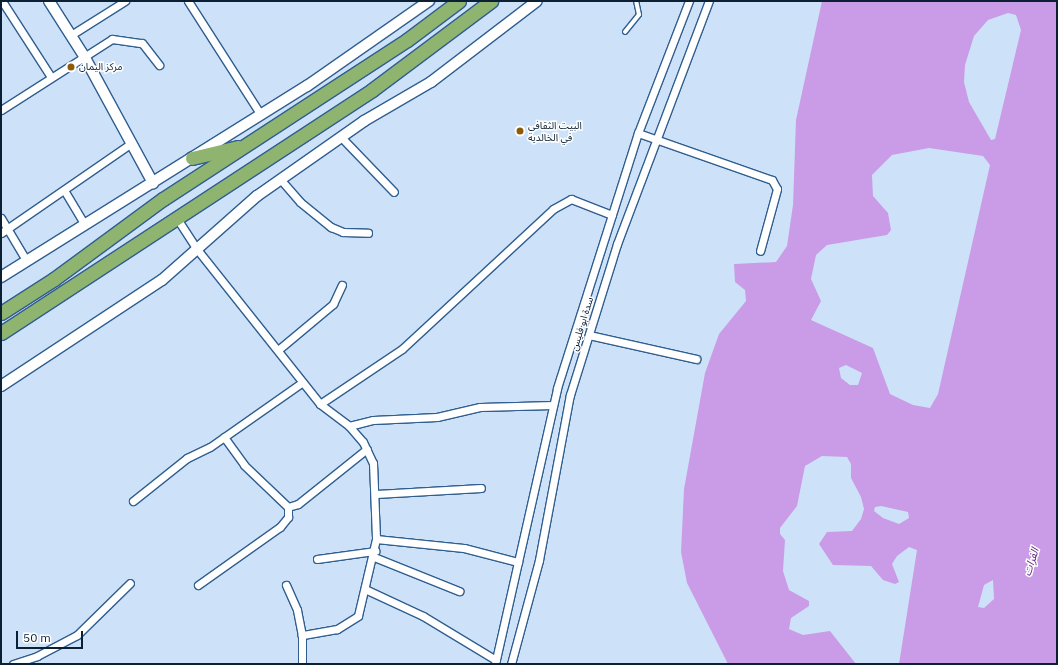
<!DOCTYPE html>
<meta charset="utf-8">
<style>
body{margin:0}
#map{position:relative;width:1058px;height:665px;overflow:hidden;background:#cde2f8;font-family:"IBM Plex Sans","Noto Sans Arabic",sans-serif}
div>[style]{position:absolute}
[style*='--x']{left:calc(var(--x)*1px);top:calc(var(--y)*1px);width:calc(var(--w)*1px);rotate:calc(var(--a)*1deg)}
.water>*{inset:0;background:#ca9ce7}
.roads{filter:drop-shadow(1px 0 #305e8f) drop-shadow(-1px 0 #305e8f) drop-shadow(0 1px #305e8f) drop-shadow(0 -1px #305e8f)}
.lane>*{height:3.5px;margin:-1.75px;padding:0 1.75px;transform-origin:1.75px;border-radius:1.75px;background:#fff}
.street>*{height:7px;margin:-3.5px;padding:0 3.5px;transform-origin:3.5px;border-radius:3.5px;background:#fff}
.secondary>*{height:10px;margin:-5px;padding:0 5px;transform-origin:5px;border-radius:5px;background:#fff}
.highway>*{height:13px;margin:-6.5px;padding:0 6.5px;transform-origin:6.5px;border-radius:6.5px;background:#8fb46f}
.dots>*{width:11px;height:11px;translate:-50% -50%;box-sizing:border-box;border:2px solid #fff;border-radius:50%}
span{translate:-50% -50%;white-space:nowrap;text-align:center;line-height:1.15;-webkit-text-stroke:3px #fff;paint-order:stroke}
.poi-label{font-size:10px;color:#0c2034}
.left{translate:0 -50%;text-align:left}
.street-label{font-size:10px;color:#0c2034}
.water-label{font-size:11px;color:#622980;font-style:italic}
.frame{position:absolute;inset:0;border:2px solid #0c2034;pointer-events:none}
.scale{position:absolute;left:16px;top:631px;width:67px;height:18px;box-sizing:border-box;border:2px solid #0c2034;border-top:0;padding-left:5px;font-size:12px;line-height:14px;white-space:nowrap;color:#0c2034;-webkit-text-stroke:3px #fff;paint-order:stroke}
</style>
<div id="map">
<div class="water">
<div style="clip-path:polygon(evenodd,822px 1px,1057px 1px,1057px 664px,899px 664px,917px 550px,909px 547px,897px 556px,892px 564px,899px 582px,895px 584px,883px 580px,871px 566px,833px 565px,819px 544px,827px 532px,852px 531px,861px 519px,864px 509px,861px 497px,851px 478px,851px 464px,847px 457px,822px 456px,805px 466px,797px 506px,780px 528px,780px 534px,785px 540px,783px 571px,789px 590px,809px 601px,809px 606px,791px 618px,789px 629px,803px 635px,830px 631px,856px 664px,728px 664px,687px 583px,681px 552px,684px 489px,705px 373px,719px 334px,746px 301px,745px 290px,735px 282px,734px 264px,776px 262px,787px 246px,793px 205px,796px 120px,822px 1px,1008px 13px,1016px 15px,1021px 30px,995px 139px,991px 140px,969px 102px,964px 82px,965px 65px,974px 36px,988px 20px,1008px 13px,822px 1px,929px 148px,983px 156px,990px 165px,938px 394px,930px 408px,913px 405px,890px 394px,873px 348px,811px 320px,821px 301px,811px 279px,816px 255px,827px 245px,887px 235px,891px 230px,888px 213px,873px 196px,872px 175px,892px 155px,929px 148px,822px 1px,846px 365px,862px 373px,858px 385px,850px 385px,841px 378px,839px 368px,846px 365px,822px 1px,881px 506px,908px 512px,909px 518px,899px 524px,883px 518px,874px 511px,875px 507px,881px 506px,822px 1px,993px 580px,994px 599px,984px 608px,978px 607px,984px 585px,993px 580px)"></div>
</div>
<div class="roads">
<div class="lane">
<div style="--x:625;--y:32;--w:22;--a:-51"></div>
<div style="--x:639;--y:15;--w:14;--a:-102"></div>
</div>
<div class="street">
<div style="--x:2;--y:1;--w:90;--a:57.2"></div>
<div style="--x:188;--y:1;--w:135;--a:57.4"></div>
<div style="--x:71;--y:35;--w:64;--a:-32.2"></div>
<div style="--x:1;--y:110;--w:132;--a:-32.6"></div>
<div style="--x:112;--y:39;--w:30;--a:8"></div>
<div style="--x:142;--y:43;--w:28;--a:52"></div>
<div style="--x:638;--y:133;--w:142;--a:19.3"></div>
<div style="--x:772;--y:180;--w:10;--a:61"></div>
<div style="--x:777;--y:189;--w:64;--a:105.3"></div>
<div style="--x:341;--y:137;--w:76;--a:46.1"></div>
<div style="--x:281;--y:180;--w:29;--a:49"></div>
<div style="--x:300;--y:202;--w:40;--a:39"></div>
<div style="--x:331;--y:227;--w:13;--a:23"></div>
<div style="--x:343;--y:232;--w:25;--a:2"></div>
<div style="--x:64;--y:190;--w:39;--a:59"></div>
<div style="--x:176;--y:217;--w:37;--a:57"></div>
<div style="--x:196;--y:248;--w:199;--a:51.5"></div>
<div style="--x:320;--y:404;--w:36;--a:37"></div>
<div style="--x:349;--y:426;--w:21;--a:49"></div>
<div style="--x:363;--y:442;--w:23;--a:65"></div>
<div style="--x:373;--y:463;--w:76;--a:87.7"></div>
<div style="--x:376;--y:539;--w:79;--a:103.2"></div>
<div style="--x:358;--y:616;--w:25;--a:148"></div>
<div style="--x:337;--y:629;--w:36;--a:170"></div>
<div style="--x:302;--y:635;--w:29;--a:90"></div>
<div style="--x:1;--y:218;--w:49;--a:59.2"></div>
<div style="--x:1;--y:233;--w:157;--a:-34.6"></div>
<div style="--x:589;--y:335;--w:110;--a:12.6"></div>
<div style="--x:278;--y:350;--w:72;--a:-39.9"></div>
<div style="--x:333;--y:304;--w:21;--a:-65"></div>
<div style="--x:320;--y:404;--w:99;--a:-33.9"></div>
<div style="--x:402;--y:349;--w:206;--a:-42.8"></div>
<div style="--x:553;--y:209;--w:21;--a:-29"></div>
<div style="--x:571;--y:199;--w:44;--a:21.3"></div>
<div style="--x:349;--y:426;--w:25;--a:-14"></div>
<div style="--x:373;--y:420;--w:64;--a:-2.7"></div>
<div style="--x:437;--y:417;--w:44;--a:-13.1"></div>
<div style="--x:480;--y:407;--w:73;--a:-1.6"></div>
<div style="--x:224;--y:437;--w:34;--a:54"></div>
<div style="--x:244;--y:465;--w:61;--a:43.7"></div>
<div style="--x:288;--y:507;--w:10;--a:-17"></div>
<div style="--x:298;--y:504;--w:88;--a:-38.6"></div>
<div style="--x:376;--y:494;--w:105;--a:-3.3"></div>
<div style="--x:133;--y:501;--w:69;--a:-38.5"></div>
<div style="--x:187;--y:458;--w:25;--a:-26"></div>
<div style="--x:210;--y:447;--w:113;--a:-35"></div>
<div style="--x:376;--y:539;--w:88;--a:5.8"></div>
<div style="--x:464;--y:548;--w:56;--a:14.5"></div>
<div style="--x:374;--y:557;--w:92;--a:21.8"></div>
<div style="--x:317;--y:559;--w:59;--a:-7.9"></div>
<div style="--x:198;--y:585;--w:100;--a:-35.3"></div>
<div style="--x:280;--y:527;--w:13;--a:-51"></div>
<div style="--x:288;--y:517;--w:10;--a:-90"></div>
<div style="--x:286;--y:585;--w:27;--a:66"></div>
<div style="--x:297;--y:610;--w:25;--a:79"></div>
<div style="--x:367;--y:590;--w:62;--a:24.9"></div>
<div style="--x:423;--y:616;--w:85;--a:31.1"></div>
<div style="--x:13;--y:664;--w:25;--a:-18"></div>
<div style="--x:37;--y:656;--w:45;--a:-27.7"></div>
<div style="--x:77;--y:635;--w:74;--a:-44.5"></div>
<div style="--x:495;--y:664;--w:283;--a:-77.3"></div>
<div style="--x:557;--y:388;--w:268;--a:-72.4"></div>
<div style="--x:638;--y:133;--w:142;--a:-68.9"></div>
<div style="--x:511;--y:664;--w:108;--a:-74.9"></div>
<div style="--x:539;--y:560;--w:168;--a:-79.4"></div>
<div style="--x:570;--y:395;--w:158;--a:-72.7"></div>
<div style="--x:617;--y:244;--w:260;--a:-69.3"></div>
</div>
<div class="secondary">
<div style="--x:49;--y:1;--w:65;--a:57.5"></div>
<div style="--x:84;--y:56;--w:145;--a:61.5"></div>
<div style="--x:1;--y:277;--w:361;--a:-32"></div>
<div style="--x:307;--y:86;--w:149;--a:-34.9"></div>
<div style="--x:1;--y:386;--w:193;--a:-33.4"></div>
<div style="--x:162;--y:280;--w:127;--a:-41.5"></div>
<div style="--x:257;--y:196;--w:131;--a:-35"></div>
<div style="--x:364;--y:121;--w:78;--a:-30.2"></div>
<div style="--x:431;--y:82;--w:133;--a:-37.4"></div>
</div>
<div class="highway">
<div style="--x:192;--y:158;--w:47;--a:-13.4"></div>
<div style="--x:1;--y:313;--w:63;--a:-32.7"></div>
<div style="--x:54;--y:279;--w:135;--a:-36.3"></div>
<div style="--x:163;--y:199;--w:291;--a:-33.1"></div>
<div style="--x:407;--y:40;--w:65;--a:-36.9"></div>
<div style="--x:1;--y:333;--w:443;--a:-33.2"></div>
<div style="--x:372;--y:90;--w:149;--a:-36.8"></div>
</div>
</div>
<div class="dots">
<div style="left:71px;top:67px;background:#8d5b07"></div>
<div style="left:520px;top:131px;background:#8d5b07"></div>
</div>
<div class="poi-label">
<span class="left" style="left:79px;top:67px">مركز اليمان</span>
<span class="left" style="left:528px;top:131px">البيت الثقافي<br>في الخالدية</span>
</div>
<div class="street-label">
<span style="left:582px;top:324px;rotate:-73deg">سدة ابو فليس</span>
</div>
<div class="water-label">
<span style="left:1031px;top:562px;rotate:-72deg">الفرات</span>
</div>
<div class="frame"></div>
<div class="scale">50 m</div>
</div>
